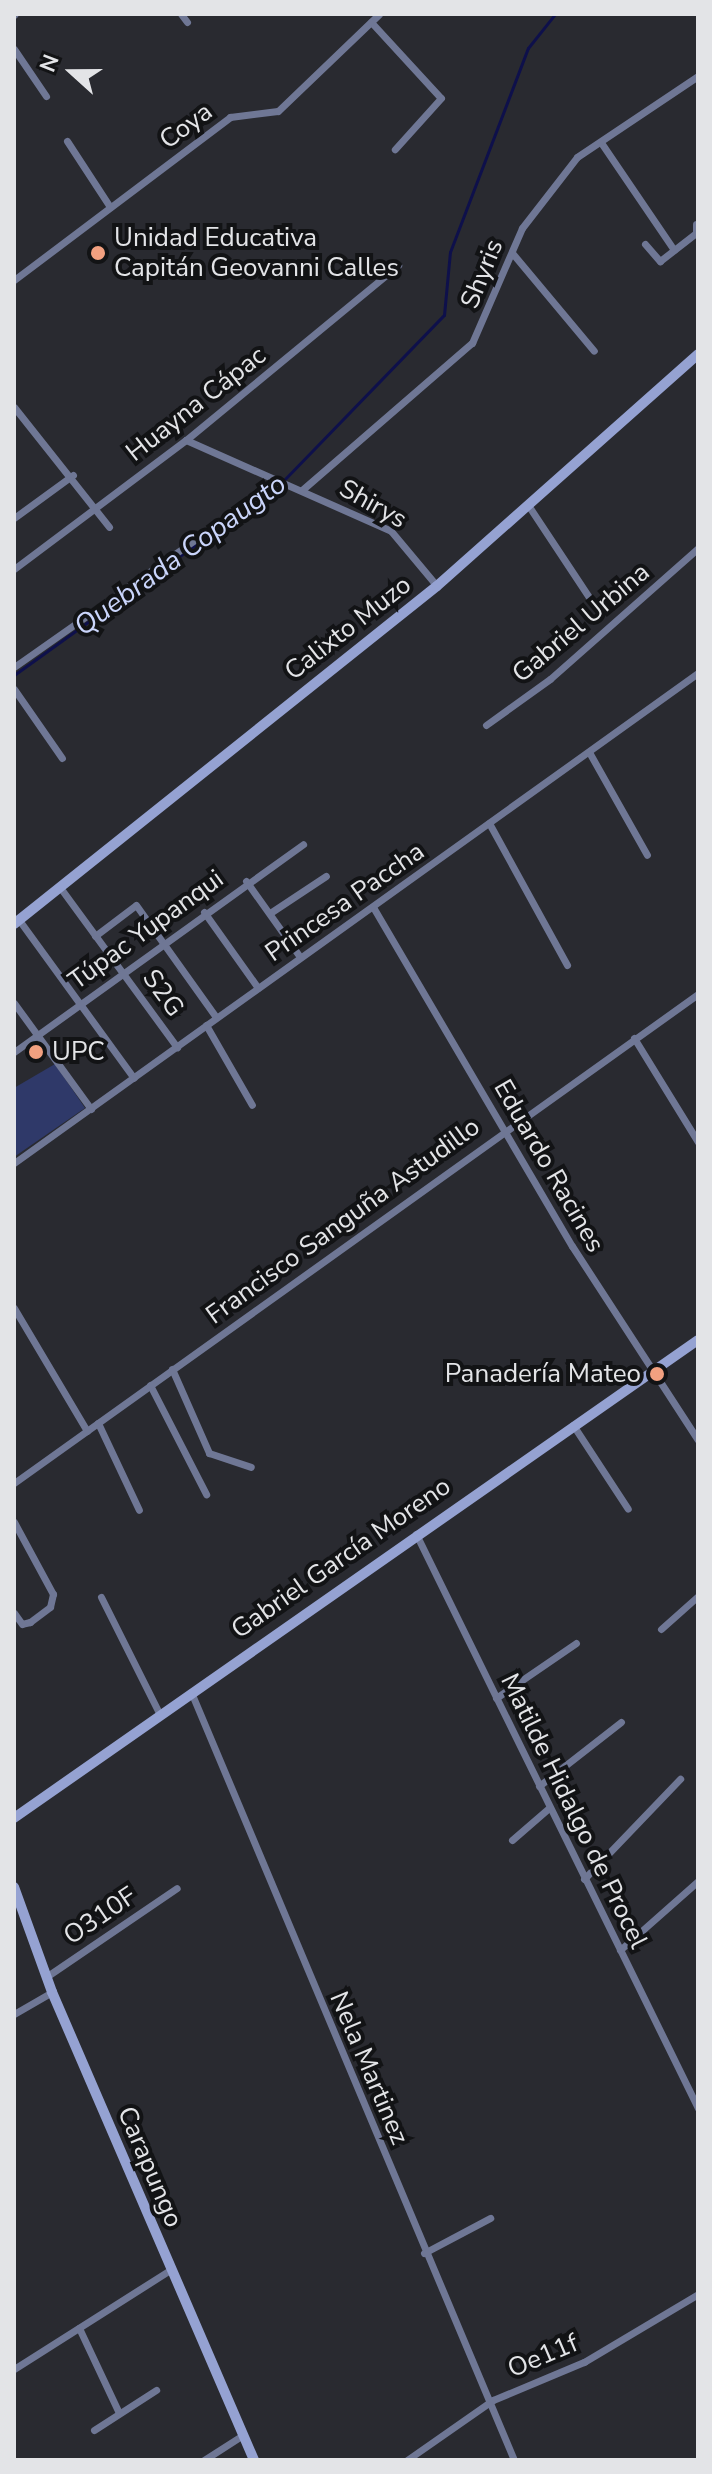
<!DOCTYPE html>
<meta charset="utf-8">
<style>
body{margin:0}
#map{position:relative;width:712px;height:2474px;overflow:hidden;background:#292a30;font-family:"Nunito Sans",sans-serif}
div>[style]{position:absolute}
[style*='--x']{left:calc(var(--x)*1px);top:calc(var(--y)*1px);width:calc(var(--w)*1px);rotate:calc(var(--a)*1deg)}
.green>*{inset:0;background:#2f3969}
.stream>*{height:3px;margin:-1.5px;padding:0 1.5px;transform-origin:1.5px;border-radius:1.5px;background:#0e104b}
.street>*{height:7px;margin:-3.5px;padding:0 3.5px;transform-origin:3.5px;border-radius:3.5px;background:#6f7795}
.secondary>*{height:10px;margin:-5px;padding:0 5px;transform-origin:5px;border-radius:5px;background:#95a2d2}
.dots>*{width:22px;height:22px;translate:-50% -50%;box-sizing:border-box;border:4px solid #121315;border-radius:50%}
span{translate:-50% -50%;white-space:nowrap;text-align:center;line-height:1.15;-webkit-text-stroke:8px #121315;paint-order:stroke}
.street-label{font-size:26px;color:#e3e4e7}
.poi-label{font-size:26px;color:#e3e4e7}
.left{translate:0 -50%;text-align:left}
.right{translate:-100% -50%;text-align:right}
.water-label{font-size:28px;color:#cad5fb;font-style:italic}
.frame{position:absolute;inset:0;border:16px solid #e3e4e7;pointer-events:none}
.north{position:absolute;left:32px;top:32px;width:80px;height:80px;-webkit-text-stroke:6px #121315;paint-order:stroke;rotate:291deg;font-size:22px;font-weight:700;line-height:32px;text-align:center;color:#e3e4e7}
.north::after{content:'';display:block;margin:auto;width:28px;height:36px;background:#e3e4e7;clip-path:polygon(50% 0,100% 100%,50% 72%,0 100%)}
</style>
<div id="map">
<div class="green">
<div style="clip-path:polygon(55px 1064px,85px 1108px,14px 1157px,14px 1088px)"></div>
</div>
<div class="stream">
<div style="--x:283;--y:481;--w:231;--a:-45.9"></div>
<div style="--x:444;--y:315;--w:63;--a:-84.6"></div>
<div style="--x:450;--y:252;--w:218;--a:-69.1"></div>
<div style="--x:528;--y:48;--w:43;--a:-51.5"></div>
<div style="--x:14;--y:675;--w:324;--a:-35.7"></div>
</div>
<div class="street">
<div style="--x:181;--y:14;--w:10;--a:53"></div>
<div style="--x:14;--y:15;--w:1;--a:-45"></div>
<div style="--x:371;--y:22;--w:103;--a:47.4"></div>
<div style="--x:441;--y:98;--w:69;--a:132"></div>
<div style="--x:14;--y:49;--w:57;--a:55.8"></div>
<div style="--x:67;--y:141;--w:79;--a:56.9"></div>
<div style="--x:602;--y:144;--w:128;--a:55.8"></div>
<div style="--x:645;--y:244;--w:23;--a:49"></div>
<div style="--x:660;--y:261;--w:46;--a:-37.9"></div>
<div style="--x:696;--y:233;--w:9;--a:-90"></div>
<div style="--x:513;--y:254;--w:126;--a:50.1"></div>
<div style="--x:14;--y:280;--w:271;--a:-37"></div>
<div style="--x:230;--y:117;--w:48;--a:-7.1"></div>
<div style="--x:278;--y:111;--w:140;--a:-43.8"></div>
<div style="--x:14;--y:407;--w:153;--a:51.6"></div>
<div style="--x:186;--y:440;--w:224;--a:23.9"></div>
<div style="--x:391;--y:531;--w:72;--a:50.1"></div>
<div style="--x:302;--y:490;--w:225;--a:-40.9"></div>
<div style="--x:472;--y:343;--w:125;--a:-66.5"></div>
<div style="--x:522;--y:228;--w:90;--a:-52.2"></div>
<div style="--x:577;--y:157;--w:146;--a:-33.8"></div>
<div style="--x:528;--y:505;--w:110;--a:56.5"></div>
<div style="--x:14;--y:518;--w:73;--a:-36.1"></div>
<div style="--x:14;--y:569;--w:215;--a:-36.9"></div>
<div style="--x:186;--y:440;--w:275;--a:-39.5"></div>
<div style="--x:14;--y:667;--w:320;--a:-35.1"></div>
<div style="--x:14;--y:689;--w:84;--a:55.2"></div>
<div style="--x:486;--y:725;--w:79;--a:-35.7"></div>
<div style="--x:550;--y:679;--w:198;--a:-41.5"></div>
<div style="--x:589;--y:752;--w:118;--a:60.6"></div>
<div style="--x:489;--y:823;--w:162;--a:61.2"></div>
<div style="--x:246;--y:881;--w:93;--a:54.6"></div>
<div style="--x:59;--y:886;--w:200;--a:53.8"></div>
<div style="--x:373;--y:907;--w:393;--a:59.6"></div>
<div style="--x:572;--y:1246;--w:231;--a:57"></div>
<div style="--x:204;--y:912;--w:93;--a:54.6"></div>
<div style="--x:270;--y:913;--w:67;--a:-33.5"></div>
<div style="--x:19;--y:920;--w:195;--a:54"></div>
<div style="--x:95;--y:936;--w:51;--a:-37.1"></div>
<div style="--x:136;--y:905;--w:138;--a:54.5"></div>
<div style="--x:14;--y:1003;--w:131;--a:54"></div>
<div style="--x:206;--y:1025;--w:92;--a:60.1"></div>
<div style="--x:634;--y:1038;--w:122;--a:58.4"></div>
<div style="--x:14;--y:1052;--w:356;--a:-35.7"></div>
<div style="--x:14;--y:1163;--w:841;--a:-35.62"></div>
<div style="--x:14;--y:1308;--w:143;--a:59.3"></div>
<div style="--x:172;--y:1369;--w:92;--a:66.2"></div>
<div style="--x:209;--y:1453;--w:44;--a:18.4"></div>
<div style="--x:150;--y:1385;--w:123;--a:62.8"></div>
<div style="--x:98;--y:1423;--w:96;--a:64.8"></div>
<div style="--x:573;--y:1425;--w:100;--a:56.8"></div>
<div style="--x:14;--y:1483;--w:841;--a:-35.56"></div>
<div style="--x:14;--y:1522;--w:82;--a:61.6"></div>
<div style="--x:53;--y:1594;--w:13;--a:103"></div>
<div style="--x:50;--y:1607;--w:25;--a:143"></div>
<div style="--x:30;--y:1622;--w:8;--a:166"></div>
<div style="--x:22;--y:1624;--w:14;--a:-126"></div>
<div style="--x:416;--y:1534;--w:640;--a:63.84"></div>
<div style="--x:101;--y:1597;--w:130;--a:63.4"></div>
<div style="--x:661;--y:1629;--w:50;--a:-41.7"></div>
<div style="--x:191;--y:1692;--w:833;--a:67.19"></div>
<div style="--x:496;--y:1698;--w:97;--a:-34.5"></div>
<div style="--x:539;--y:1786;--w:104;--a:-38"></div>
<div style="--x:512;--y:1840;--w:49;--a:-40.9"></div>
<div style="--x:584;--y:1879;--w:139;--a:-46.2"></div>
<div style="--x:620;--y:1950;--w:104;--a:-41.5"></div>
<div style="--x:46;--y:1977;--w:158;--a:-34.2"></div>
<div style="--x:14;--y:2014;--w:44;--a:-30.1"></div>
<div style="--x:424;--y:2253;--w:75;--a:-27.9"></div>
<div style="--x:79;--y:2328;--w:94;--a:64.8"></div>
<div style="--x:14;--y:2369;--w:185;--a:-32.4"></div>
<div style="--x:94;--y:2430;--w:74;--a:-32.8"></div>
<div style="--x:204;--y:2460;--w:46;--a:-32.7"></div>
<div style="--x:407;--y:2460;--w:105;--a:-34.9"></div>
<div style="--x:493;--y:2400;--w:99;--a:-22.7"></div>
<div style="--x:584;--y:2362;--w:133;--a:-30.8"></div>
</div>
<div class="secondary">
<div style="--x:14;--y:924;--w:541;--a:-38.63"></div>
<div style="--x:437;--y:586;--w:349;--a:-41.6"></div>
<div style="--x:14;--y:1818;--w:834;--a:-34.95"></div>
<div style="--x:14;--y:1887;--w:112;--a:70.1"></div>
<div style="--x:52;--y:1992;--w:510;--a:66.65"></div>
</div>
<div class="dots">
<div style="left:98px;top:253px;background:#f2a080"></div>
<div style="left:36px;top:1052px;background:#f2a080"></div>
<div style="left:657px;top:1374px;background:#f2a080"></div>
</div>
<div class="street-label">
<span style="left:186px;top:126px;rotate:-37deg">Coya</span>
<span style="left:482px;top:274px;rotate:-68deg">Shyris</span>
<span style="left:196px;top:404px;rotate:-38deg">Huayna Cápac</span>
<span style="left:373px;top:504px;rotate:29deg">Shirys</span>
<span style="left:581px;top:623px;rotate:-40deg">Gabriel Urbina</span>
<span style="left:348px;top:628px;rotate:-38deg">Calixto Muzo</span>
<span style="left:345px;top:902px;rotate:-35deg">Princesa Paccha</span>
<span style="left:146px;top:930px;rotate:-36deg">Túpac Yupanqui</span>
<span style="left:163px;top:993px;rotate:54deg">S2G</span>
<span style="left:549px;top:1166px;rotate:60deg">Eduardo Racines</span>
<span style="left:343px;top:1221px;rotate:-36deg">Francisco Sanguña Astudillo</span>
<span style="left:341px;top:1558px;rotate:-35deg">Gabriel García Moreno</span>
<span style="left:574px;top:1811px;rotate:64deg">Matilde Hidalgo de Procel</span>
<span style="left:100px;top:1916px;rotate:-34deg">O310F</span>
<span style="left:369px;top:2068px;rotate:67deg">Nela Martinez</span>
<span style="left:150px;top:2167px;rotate:67deg">Carapungo</span>
<span style="left:543px;top:2356px;rotate:-23deg">Oe11f</span>
</div>
<div class="poi-label">
<span class="left" style="left:114px;top:253px">Unidad Educativa<br>Capitán Geovanni Calles</span>
<span class="left" style="left:52px;top:1052px">UPC</span>
<span class="right" style="left:641px;top:1374px">Panadería Mateo</span>
</div>
<div class="water-label">
<span style="left:180px;top:555px;rotate:-36deg">Quebrada Copaugto</span>
</div>
<div class="frame"></div>
<div class="north">N</div>
</div>
